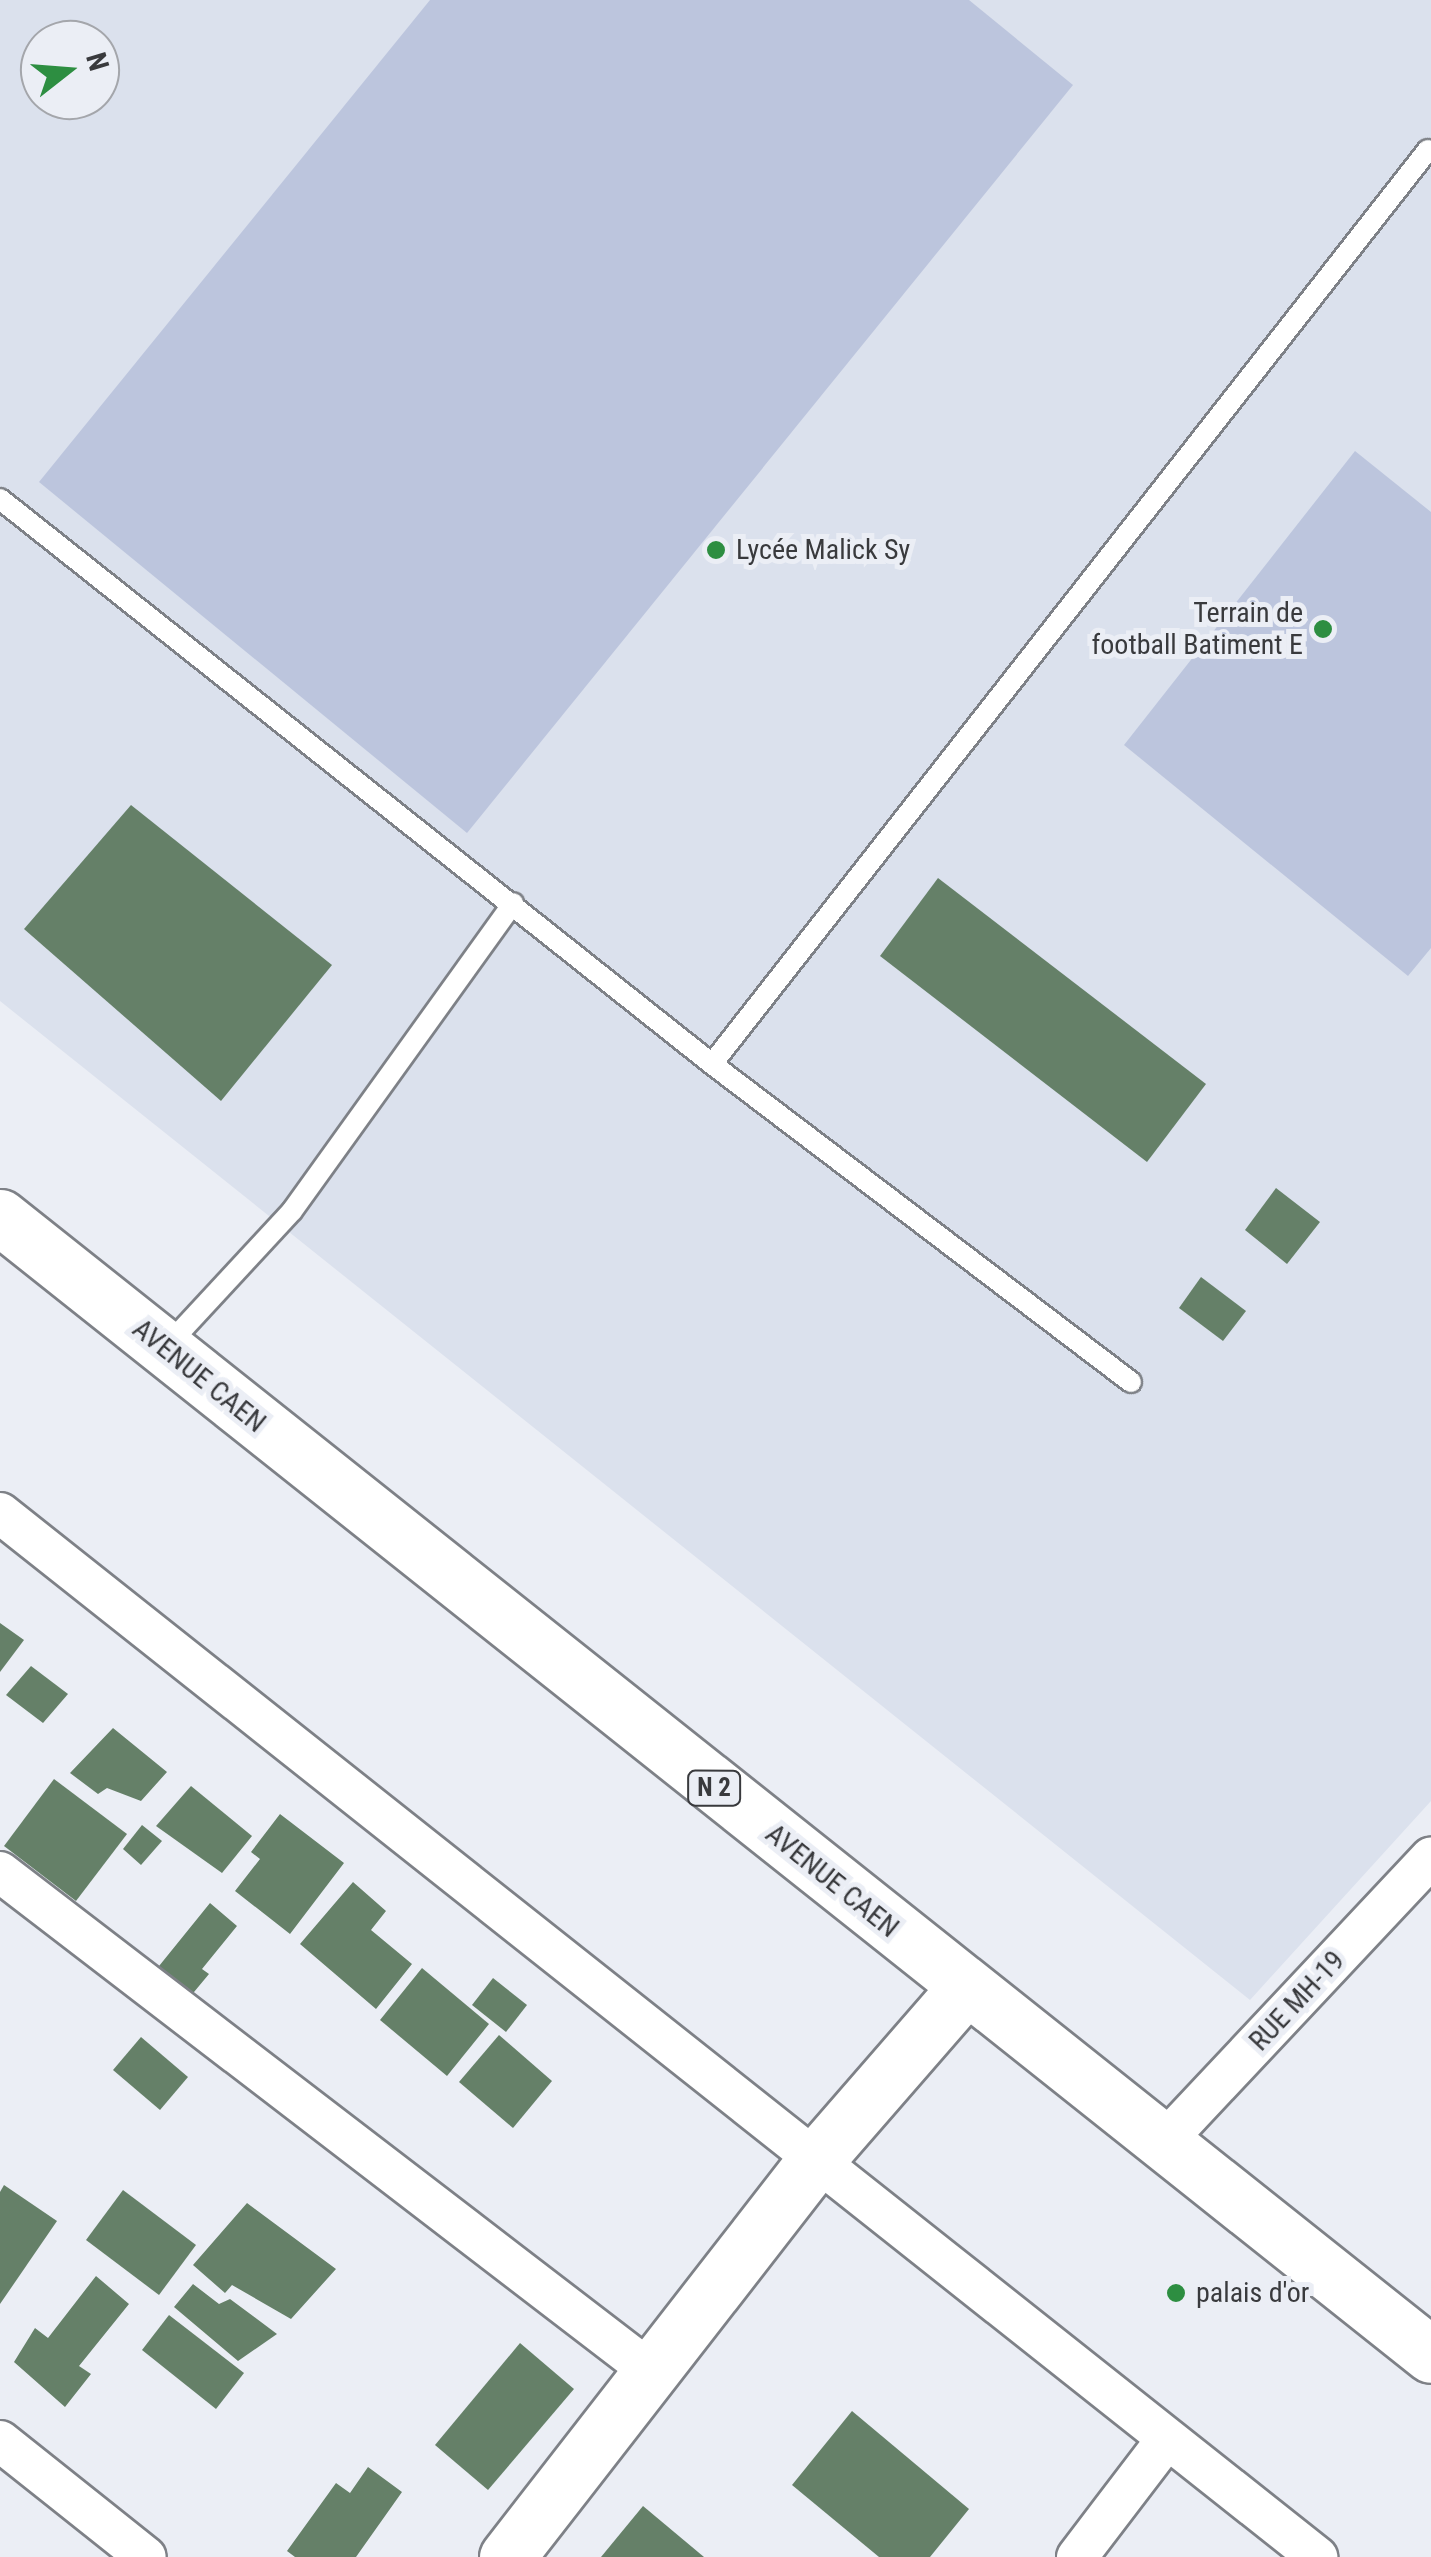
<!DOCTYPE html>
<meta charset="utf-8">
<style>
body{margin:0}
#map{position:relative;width:1431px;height:2557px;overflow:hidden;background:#ebeef5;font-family:"Roboto Condensed",sans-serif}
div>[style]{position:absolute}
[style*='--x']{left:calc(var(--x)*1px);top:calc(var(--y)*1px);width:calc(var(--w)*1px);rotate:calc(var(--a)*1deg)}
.built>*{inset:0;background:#dbe1ed}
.green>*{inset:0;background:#bcc5dd}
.building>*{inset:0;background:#658068}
.roads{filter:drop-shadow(2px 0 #7e8187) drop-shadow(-2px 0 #7e8187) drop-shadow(0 2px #7e8187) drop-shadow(0 -2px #7e8187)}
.lane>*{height:20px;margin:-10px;padding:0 10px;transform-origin:10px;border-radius:10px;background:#fff}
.street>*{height:40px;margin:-20px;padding:0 20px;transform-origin:20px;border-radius:20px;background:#fff}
.secondary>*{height:55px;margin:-27.5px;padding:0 27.5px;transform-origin:27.5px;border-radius:27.5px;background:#fff}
.highway>*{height:55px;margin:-27.5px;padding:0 27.5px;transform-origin:27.5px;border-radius:27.5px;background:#fff}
.dots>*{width:28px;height:28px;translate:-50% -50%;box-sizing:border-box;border:5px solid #ebeef5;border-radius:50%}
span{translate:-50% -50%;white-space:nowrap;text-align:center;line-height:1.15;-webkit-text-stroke:10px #ebeef5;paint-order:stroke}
.shield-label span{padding:2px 8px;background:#ebeef5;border:2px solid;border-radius:8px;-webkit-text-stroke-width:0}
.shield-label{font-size:25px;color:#393a3d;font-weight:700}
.poi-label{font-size:28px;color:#393a3d}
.left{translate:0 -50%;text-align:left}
.right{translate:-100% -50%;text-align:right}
.street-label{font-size:28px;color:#393a3d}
.north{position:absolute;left:20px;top:20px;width:100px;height:100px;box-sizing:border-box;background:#ebeef5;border:2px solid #a4a6ab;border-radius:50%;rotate:73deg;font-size:28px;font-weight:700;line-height:40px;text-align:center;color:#393a3d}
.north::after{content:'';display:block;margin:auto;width:35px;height:45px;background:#2d8e41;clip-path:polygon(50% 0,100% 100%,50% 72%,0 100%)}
</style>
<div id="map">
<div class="built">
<div style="clip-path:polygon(evenodd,0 0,1431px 0,1431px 1801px,1250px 2000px,0 1001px,0 0,40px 40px,100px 40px,100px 100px,40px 100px,40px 40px)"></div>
</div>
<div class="green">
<div style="clip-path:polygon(430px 0,969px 0,1073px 85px,467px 833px,39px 482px)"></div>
<div style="clip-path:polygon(1355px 451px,1431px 512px,1431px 948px,1408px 976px,1124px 745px)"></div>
</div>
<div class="building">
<div style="clip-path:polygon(131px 805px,332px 965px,221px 1101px,24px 929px)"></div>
<div style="clip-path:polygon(938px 878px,1206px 1084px,1147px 1162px,880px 956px)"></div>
<div style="clip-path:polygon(1276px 1188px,1320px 1222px,1287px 1264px,1245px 1230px)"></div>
<div style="clip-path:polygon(1201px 1277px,1246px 1311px,1223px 1341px,1179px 1308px)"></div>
<div style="clip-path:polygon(0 1623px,24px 1640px,0 1672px)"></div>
<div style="clip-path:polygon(31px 1666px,68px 1694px,43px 1723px,6px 1695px)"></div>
<div style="clip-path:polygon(113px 1728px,167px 1772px,141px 1801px,107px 1788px,98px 1794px,70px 1773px)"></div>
<div style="clip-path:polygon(54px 1779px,127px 1834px,76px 1901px,4px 1846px)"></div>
<div style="clip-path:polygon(191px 1786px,252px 1836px,222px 1873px,156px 1826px)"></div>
<div style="clip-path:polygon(280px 1814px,344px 1863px,290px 1934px,235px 1891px,260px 1859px,251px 1852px)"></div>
<div style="clip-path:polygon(142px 1825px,162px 1841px,141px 1865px,123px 1849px)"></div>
<div style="clip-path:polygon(353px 1882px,386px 1911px,371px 1930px,412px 1964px,376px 2009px,300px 1944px)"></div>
<div style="clip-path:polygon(210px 1903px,237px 1926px,202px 1969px,209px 1974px,189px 1998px,155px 1971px)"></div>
<div style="clip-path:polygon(422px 1968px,489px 2024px,447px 2076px,380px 2020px)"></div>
<div style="clip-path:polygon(493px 1978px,527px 2005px,506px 2032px,472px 2005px)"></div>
<div style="clip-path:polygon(499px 2035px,552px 2081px,513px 2128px,459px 2082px)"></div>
<div style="clip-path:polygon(141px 2037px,188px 2077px,160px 2110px,113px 2070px)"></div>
<div style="clip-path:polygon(4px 2185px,57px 2221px,0 2304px,0 2192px)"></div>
<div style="clip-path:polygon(123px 2190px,196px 2245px,159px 2295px,86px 2240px)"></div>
<div style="clip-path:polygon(247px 2203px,336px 2269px,291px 2319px,232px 2285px,225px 2293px,193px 2265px)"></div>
<div style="clip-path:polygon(96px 2276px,129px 2304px,79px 2366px,91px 2374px,65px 2407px,14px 2362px,35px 2328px,48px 2338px)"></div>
<div style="clip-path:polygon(193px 2284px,219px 2304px,230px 2299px,277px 2334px,238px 2361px,174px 2307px)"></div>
<div style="clip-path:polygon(169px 2315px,244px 2373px,216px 2409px,142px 2350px)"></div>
<div style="clip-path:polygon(520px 2343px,574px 2389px,488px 2490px,435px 2445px)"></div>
<div style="clip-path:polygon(852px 2411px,969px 2509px,930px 2557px,879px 2557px,792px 2485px)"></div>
<div style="clip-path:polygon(368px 2467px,402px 2492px,356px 2557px,295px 2557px,287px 2551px,336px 2483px,350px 2493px)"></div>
<div style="clip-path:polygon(643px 2506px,704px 2557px,601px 2557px)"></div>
</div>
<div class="roads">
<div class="lane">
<div style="--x:0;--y:499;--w:909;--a:38.43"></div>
<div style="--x:712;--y:1064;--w:526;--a:37.2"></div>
<div style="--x:712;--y:1064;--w:1161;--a:-51.93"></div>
<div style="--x:166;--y:1347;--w:185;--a:-47.2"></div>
<div style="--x:292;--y:1211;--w:379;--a:-54.3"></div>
</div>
<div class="street">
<div style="--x:0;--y:1513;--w:1681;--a:38.4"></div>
<div style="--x:0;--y:1872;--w:818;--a:37.5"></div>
<div style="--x:1162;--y:2144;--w:393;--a:-46.8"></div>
<div style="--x:0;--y:2441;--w:186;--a:38.5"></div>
<div style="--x:1077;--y:2557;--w:148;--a:-52.7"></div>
</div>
<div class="secondary">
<div style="--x:507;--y:2557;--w:500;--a:-52.15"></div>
<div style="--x:814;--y:2162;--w:230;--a:-49"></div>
</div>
<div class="highway">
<div style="--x:0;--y:1217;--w:1828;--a:38.49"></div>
</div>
</div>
<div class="dots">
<div style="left:716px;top:550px;background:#2d8e41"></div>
<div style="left:1323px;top:629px;background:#2d8e41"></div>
<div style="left:1176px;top:2293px;background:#2d8e41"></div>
</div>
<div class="shield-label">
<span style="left:714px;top:1788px">N 2</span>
</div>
<div class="poi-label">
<span class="left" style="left:736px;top:550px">Lycée Malick Sy</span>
<span class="right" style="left:1303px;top:629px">Terrain de<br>football Batiment E</span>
<span class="left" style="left:1196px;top:2293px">palais d'or</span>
</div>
<div class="street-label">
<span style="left:199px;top:1376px;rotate:39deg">AVENUE CAEN</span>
<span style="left:832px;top:1881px;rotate:39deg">AVENUE CAEN</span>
<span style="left:1297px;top:2001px;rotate:-47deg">RUE MH-19</span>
</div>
<div class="north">N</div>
</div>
